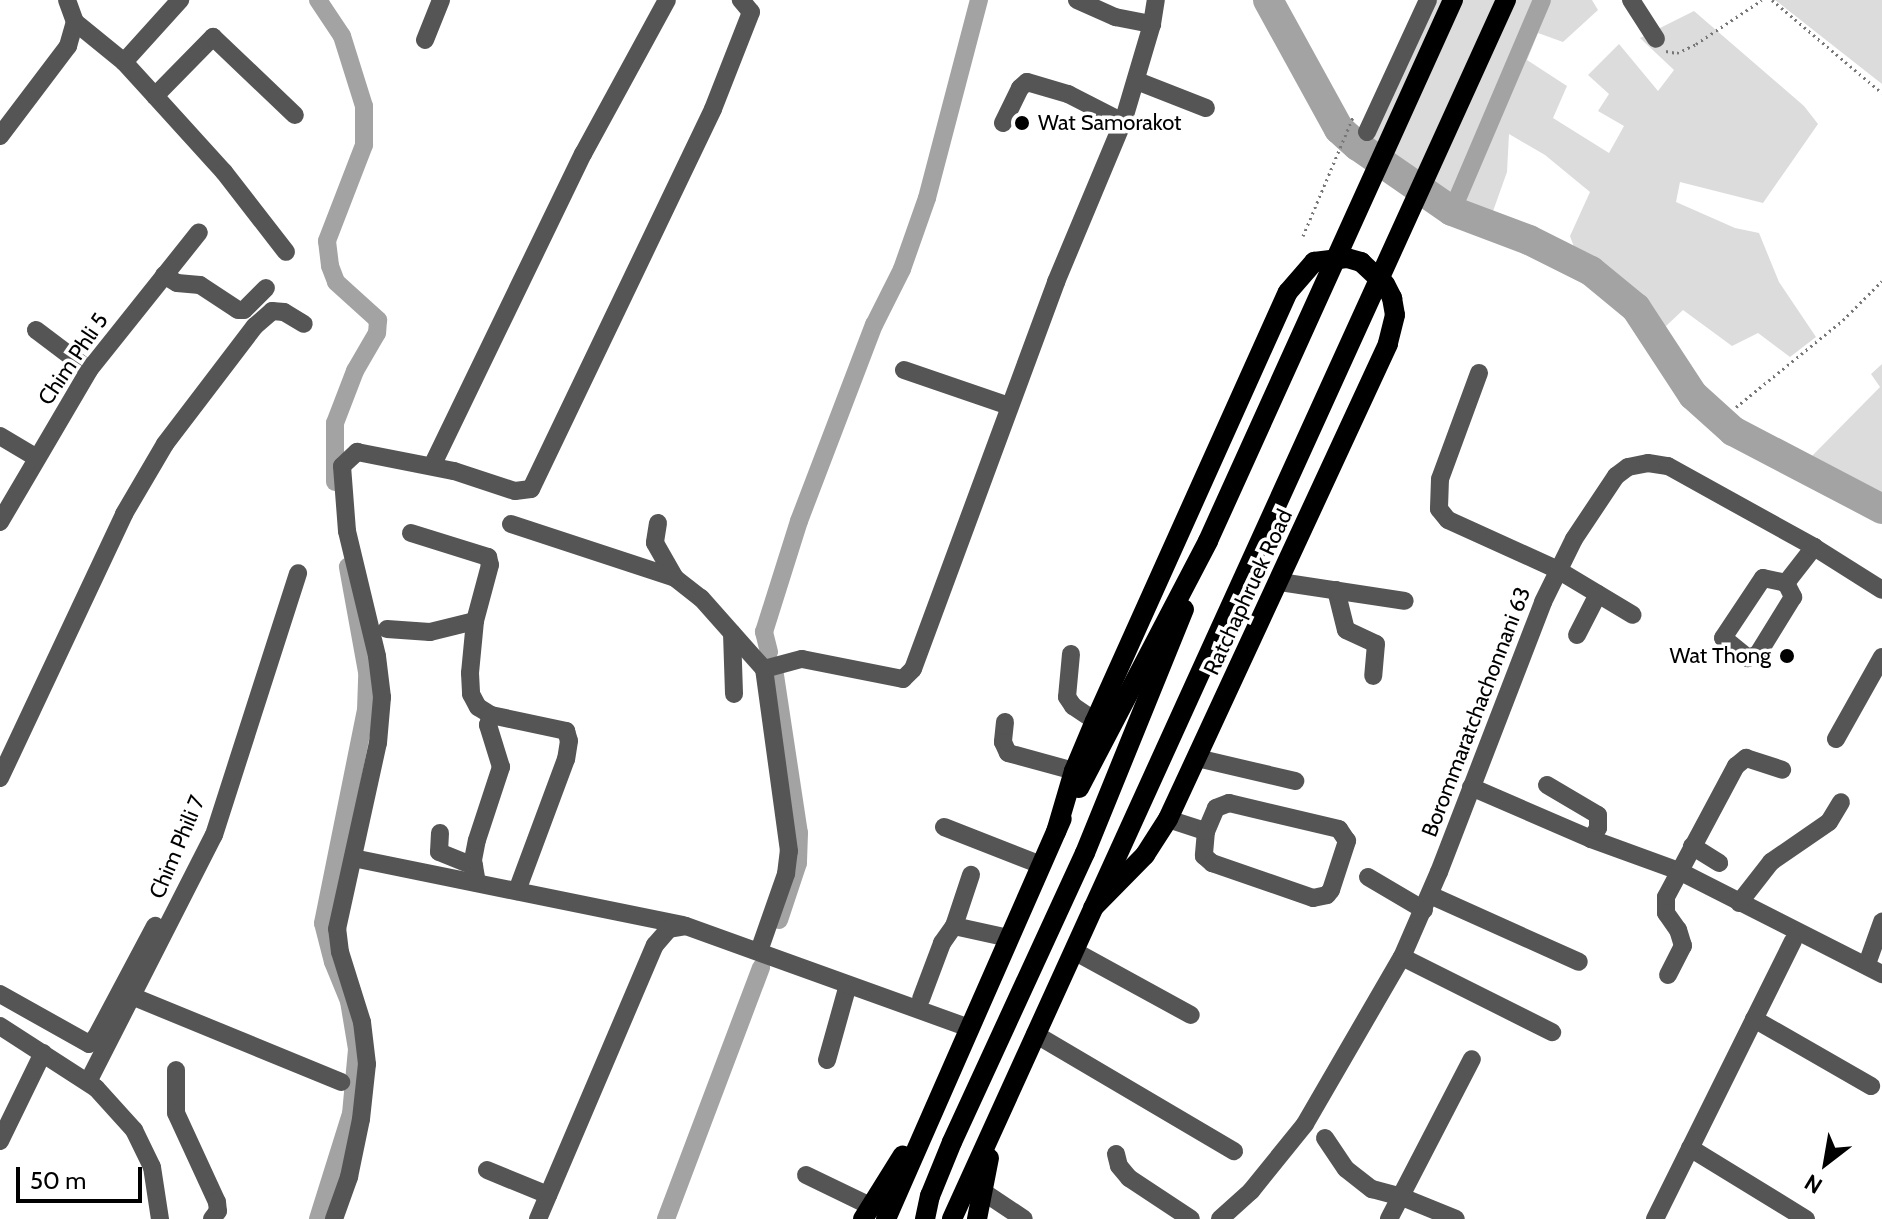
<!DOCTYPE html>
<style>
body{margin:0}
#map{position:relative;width:1882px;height:1219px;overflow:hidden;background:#fff;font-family:Cabin,sans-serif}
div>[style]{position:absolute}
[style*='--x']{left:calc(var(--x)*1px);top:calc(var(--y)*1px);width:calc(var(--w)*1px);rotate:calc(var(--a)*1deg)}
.green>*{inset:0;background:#dcdcdc}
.canal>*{height:18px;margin:-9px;padding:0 9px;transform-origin:9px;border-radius:9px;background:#a3a3a3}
.river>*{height:30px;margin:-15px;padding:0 15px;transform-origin:15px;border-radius:15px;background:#a3a3a3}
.path>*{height:3px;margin-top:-1.5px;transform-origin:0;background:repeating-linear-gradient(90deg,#777 0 2px,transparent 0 6px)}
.minor>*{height:18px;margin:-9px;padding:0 9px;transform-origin:9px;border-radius:9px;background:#555}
.major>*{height:20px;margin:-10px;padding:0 10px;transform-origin:10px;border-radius:10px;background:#000}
.dots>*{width:22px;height:22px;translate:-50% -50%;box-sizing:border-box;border:4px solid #fff;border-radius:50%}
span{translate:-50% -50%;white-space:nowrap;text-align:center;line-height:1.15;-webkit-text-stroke:7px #fff;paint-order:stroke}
.poi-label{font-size:22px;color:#000}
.left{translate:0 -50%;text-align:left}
.right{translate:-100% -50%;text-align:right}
.street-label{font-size:22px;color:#000}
.north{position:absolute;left:1786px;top:1123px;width:80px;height:80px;-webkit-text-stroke:6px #fff;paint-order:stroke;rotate:211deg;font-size:22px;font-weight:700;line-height:32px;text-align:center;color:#000}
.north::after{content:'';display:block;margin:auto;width:28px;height:36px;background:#000;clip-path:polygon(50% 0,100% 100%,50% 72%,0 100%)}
.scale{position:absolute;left:16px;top:1167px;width:126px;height:36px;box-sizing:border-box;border:4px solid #000;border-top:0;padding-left:10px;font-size:24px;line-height:28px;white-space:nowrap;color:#000;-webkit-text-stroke:6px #fff;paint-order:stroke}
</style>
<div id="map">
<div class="green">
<div style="clip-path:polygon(1436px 0,1592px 0,1598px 10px,1563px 42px,1538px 33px,1527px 60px,1567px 86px,1553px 118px,1609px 153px,1624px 126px,1598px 111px,1609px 94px,1588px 75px,1619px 44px,1658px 91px,1674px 70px,1640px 38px,1694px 11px,1804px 106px,1818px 124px,1763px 203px,1680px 182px,1676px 202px,1735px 228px,1759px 233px,1779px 282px,1816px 337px,1790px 357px,1758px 333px,1732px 346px,1683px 310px,1665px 327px,1599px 269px,1577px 255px,1570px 236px,1590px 192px,1545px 155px,1509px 134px,1507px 172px,1492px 214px,1464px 206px,1366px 144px)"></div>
<div style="clip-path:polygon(1775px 0,1882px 0,1882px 84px)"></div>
<div style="clip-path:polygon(1882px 364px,1882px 514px,1822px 485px,1831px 470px,1811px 457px,1880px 387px,1871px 374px)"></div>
</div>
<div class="canal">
<div style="--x:318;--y:0;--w:43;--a:56.3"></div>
<div style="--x:342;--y:36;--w:73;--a:72.6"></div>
<div style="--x:364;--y:106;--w:39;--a:90"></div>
<div style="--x:364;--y:145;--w:103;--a:111.1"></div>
<div style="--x:327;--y:241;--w:25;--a:83"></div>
<div style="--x:330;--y:266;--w:17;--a:69"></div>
<div style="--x:336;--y:282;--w:57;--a:42.1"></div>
<div style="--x:378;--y:320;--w:13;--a:94"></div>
<div style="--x:377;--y:333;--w:44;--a:120.1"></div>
<div style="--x:355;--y:371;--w:56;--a:111"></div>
<div style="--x:335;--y:423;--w:59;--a:90"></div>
<div style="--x:1452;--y:211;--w:229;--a:-66.9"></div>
<div style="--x:769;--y:652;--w:21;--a:-104"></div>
<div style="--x:764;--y:632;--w:116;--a:-72.5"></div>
<div style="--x:799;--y:521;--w:210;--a:-69.1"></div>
<div style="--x:874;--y:325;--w:63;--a:-63.4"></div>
<div style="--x:902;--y:269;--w:75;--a:-70.6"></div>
<div style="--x:927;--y:198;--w:205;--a:-75.3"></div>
<div style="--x:775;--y:675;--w:160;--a:81.4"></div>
<div style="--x:799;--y:833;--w:30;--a:92"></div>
<div style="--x:798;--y:863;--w:60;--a:108.4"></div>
<div style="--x:318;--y:1219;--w:110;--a:-72.6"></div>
<div style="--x:351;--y:1114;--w:65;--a:-84.7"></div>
<div style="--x:357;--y:1049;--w:49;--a:-99.5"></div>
<div style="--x:349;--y:1001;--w:42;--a:-112.3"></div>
<div style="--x:333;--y:962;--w:40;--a:-104.4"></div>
<div style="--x:323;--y:923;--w:217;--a:-78.6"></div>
<div style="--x:366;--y:710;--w:38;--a:-88"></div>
<div style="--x:367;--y:672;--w:107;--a:-100.3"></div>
<div style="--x:666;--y:1219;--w:269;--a:-69.3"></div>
</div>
<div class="river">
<div style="--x:1268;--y:0;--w:147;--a:61.2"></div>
<div style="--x:1339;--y:129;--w:25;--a:42"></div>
<div style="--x:1358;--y:146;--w:114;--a:34.7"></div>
<div style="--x:1452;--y:211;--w:82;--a:20.6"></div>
<div style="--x:1529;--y:240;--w:69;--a:26.6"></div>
<div style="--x:1591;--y:271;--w:58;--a:39.4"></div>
<div style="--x:1636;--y:308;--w:104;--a:56.8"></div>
<div style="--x:1693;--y:395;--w:54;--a:42"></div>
<div style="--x:1733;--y:431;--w:168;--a:27.6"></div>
</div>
<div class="path">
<div style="--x:1772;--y:0;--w:144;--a:40.2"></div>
<div style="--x:1666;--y:51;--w:11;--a:10"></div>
<div style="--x:1677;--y:53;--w:21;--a:-25"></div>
<div style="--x:1696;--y:44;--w:79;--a:-33.7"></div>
<div style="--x:1303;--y:236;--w:129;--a:-67.2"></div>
<div style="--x:1736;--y:407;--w:138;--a:-39.1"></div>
<div style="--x:1843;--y:320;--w:55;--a:-45"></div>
</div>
<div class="minor">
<div style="--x:1077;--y:0;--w:42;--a:24.1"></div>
<div style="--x:1115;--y:17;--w:38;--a:11"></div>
<div style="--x:1631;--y:0;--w:46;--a:57.3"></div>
<div style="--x:75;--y:22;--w:63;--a:39.2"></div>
<div style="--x:124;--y:62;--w:46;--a:47.6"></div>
<div style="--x:155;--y:96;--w:103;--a:47.8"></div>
<div style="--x:224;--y:172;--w:101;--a:52.2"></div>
<div style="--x:425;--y:40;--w:43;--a:-68.2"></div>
<div style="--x:124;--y:62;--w:84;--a:-47.9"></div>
<div style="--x:1137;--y:81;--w:74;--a:21.4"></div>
<div style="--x:155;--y:96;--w:83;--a:-45.5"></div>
<div style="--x:213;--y:37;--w:113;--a:43.6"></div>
<div style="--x:1003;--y:123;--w:39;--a:-64"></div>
<div style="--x:1020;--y:88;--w:9;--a:-41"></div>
<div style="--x:1027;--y:82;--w:43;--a:16.3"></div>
<div style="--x:1068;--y:94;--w:62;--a:27"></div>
<div style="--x:1367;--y:132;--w:145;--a:-65.2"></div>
<div style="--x:0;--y:136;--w:113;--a:-52.9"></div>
<div style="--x:68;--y:46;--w:25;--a:-74"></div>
<div style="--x:75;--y:22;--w:23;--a:-110"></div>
<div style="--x:164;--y:275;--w:15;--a:32"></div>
<div style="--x:177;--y:283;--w:23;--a:5"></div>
<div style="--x:200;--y:285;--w:45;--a:33.3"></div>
<div style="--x:238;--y:310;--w:6;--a:0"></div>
<div style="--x:244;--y:310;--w:31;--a:-45"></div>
<div style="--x:36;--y:330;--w:66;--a:37"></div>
<div style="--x:904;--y:370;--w:111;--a:18.9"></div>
<div style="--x:1479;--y:373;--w:113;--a:110.2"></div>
<div style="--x:1440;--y:479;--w:30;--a:92"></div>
<div style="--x:1439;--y:509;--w:14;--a:51"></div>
<div style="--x:1448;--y:520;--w:121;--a:24.4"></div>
<div style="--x:1558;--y:570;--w:87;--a:31"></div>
<div style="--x:0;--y:436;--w:43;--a:30.7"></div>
<div style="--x:432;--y:466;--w:347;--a:-64.2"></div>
<div style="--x:583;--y:154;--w:175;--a:-61.4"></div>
<div style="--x:0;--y:522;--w:176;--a:-59.6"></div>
<div style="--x:89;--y:370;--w:176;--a:-51.4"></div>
<div style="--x:658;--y:523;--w:20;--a:99"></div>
<div style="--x:655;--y:543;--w:40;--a:60.3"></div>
<div style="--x:675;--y:578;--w:33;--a:38"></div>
<div style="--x:701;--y:598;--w:95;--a:48.4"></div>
<div style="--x:511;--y:524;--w:173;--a:18.2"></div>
<div style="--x:411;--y:533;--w:81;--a:17.3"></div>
<div style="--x:488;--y:557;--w:8;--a:76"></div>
<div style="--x:490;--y:565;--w:58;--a:105"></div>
<div style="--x:475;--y:621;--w:52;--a:95.5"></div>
<div style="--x:470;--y:673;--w:21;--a:87"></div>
<div style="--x:471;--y:694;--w:15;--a:62"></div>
<div style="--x:478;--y:707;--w:15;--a:32"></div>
<div style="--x:491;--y:715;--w:77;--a:12"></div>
<div style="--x:566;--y:731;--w:10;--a:73"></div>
<div style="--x:569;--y:741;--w:18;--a:99"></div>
<div style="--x:566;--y:759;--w:141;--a:110.4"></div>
<div style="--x:1763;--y:578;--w:24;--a:12"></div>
<div style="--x:1786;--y:583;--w:16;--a:63"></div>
<div style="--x:1793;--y:597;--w:67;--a:121.6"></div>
<div style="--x:1758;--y:654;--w:11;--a:158"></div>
<div style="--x:1748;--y:658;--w:32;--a:-141"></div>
<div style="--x:1723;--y:638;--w:72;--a:-56.3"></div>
<div style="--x:1280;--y:582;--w:126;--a:8.6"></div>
<div style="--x:1786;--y:583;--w:46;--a:-52.1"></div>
<div style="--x:1336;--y:590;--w:41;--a:76"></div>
<div style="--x:1346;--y:630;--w:33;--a:25"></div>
<div style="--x:1376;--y:644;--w:32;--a:95"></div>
<div style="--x:387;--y:629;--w:43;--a:4"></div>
<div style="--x:430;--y:632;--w:46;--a:-13.7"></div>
<div style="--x:732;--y:633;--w:61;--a:88.1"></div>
<div style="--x:1577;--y:635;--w:46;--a:-62.9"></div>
<div style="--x:1071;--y:654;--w:43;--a:95.3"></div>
<div style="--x:1067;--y:697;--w:11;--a:56"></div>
<div style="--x:1073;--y:706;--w:27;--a:34"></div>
<div style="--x:1005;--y:722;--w:20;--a:96"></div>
<div style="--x:1003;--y:742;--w:12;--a:66"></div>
<div style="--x:1008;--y:753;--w:68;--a:15.3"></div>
<div style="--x:1836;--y:739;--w:94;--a:-60.7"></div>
<div style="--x:1197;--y:758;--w:101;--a:13.2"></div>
<div style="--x:0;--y:778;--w:292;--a:-64.8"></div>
<div style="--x:124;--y:514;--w:81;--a:-59.6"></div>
<div style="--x:165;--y:444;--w:148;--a:-52.7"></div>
<div style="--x:255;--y:326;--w:23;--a:-41"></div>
<div style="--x:272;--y:311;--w:12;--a:5"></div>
<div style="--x:284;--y:312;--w:23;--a:31"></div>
<div style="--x:1547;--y:785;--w:59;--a:30.5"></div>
<div style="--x:1598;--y:815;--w:13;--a:90"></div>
<div style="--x:1598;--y:828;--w:13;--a:122"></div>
<div style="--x:1471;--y:787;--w:131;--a:23.4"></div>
<div style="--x:1591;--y:839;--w:94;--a:20"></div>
<div style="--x:1679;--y:871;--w:228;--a:26.9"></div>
<div style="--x:1168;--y:819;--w:40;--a:18"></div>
<div style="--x:1206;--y:831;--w:25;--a:95"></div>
<div style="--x:1204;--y:856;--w:11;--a:41"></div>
<div style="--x:1212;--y:863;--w:107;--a:19.1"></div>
<div style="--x:1313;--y:898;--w:14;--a:-12"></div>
<div style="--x:1327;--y:895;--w:6;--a:-51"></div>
<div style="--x:1331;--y:890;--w:52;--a:-71.9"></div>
<div style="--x:1347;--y:841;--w:14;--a:-124"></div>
<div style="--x:1339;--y:829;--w:113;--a:-166.7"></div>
<div style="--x:1229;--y:803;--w:14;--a:159"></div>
<div style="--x:1216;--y:808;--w:25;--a:113"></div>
<div style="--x:944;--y:827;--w:104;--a:21.4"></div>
<div style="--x:440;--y:833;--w:19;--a:93"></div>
<div style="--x:439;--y:852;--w:38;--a:22"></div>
<div style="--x:1692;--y:846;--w:32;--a:32"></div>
<div style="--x:353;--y:858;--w:337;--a:11.5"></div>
<div style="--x:1368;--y:877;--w:65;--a:30.5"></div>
<div style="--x:477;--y:883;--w:23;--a:-100"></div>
<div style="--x:473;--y:860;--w:20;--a:-79"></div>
<div style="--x:477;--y:840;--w:77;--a:-71.8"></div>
<div style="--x:501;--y:767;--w:44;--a:-107.2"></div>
<div style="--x:488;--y:725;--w:10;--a:-73"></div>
<div style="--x:1430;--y:895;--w:163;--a:24.2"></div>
<div style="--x:1739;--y:903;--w:52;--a:-52"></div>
<div style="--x:1771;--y:862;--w:70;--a:-34.6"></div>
<div style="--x:1829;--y:822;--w:23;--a:-59"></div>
<div style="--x:954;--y:926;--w:54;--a:-71.6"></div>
<div style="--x:759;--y:951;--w:82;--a:-70.7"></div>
<div style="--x:786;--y:874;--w:23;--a:-83"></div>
<div style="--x:789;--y:851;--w:184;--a:-97.8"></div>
<div style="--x:764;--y:669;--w:39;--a:-15"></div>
<div style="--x:802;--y:659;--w:103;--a:11.2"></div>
<div style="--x:903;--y:679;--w:14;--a:-45"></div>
<div style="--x:913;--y:669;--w:413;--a:-69.7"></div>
<div style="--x:1056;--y:282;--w:173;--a:-67.3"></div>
<div style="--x:1123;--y:122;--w:102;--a:-73.5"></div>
<div style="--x:1152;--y:24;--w:24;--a:-81"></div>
<div style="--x:1074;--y:951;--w:133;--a:28.7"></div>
<div style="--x:1402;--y:957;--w:168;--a:26.6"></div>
<div style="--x:1867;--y:964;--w:45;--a:-70.3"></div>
<div style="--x:1668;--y:975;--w:33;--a:-63"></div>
<div style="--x:1683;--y:946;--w:17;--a:-107"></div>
<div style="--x:1678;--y:930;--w:21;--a:-125"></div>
<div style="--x:1666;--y:913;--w:16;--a:-90"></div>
<div style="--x:1666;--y:897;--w:149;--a:-61.9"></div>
<div style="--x:1736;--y:766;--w:13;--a:-39"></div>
<div style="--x:1746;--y:758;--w:38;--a:18"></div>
<div style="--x:0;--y:994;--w:102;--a:29.3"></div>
<div style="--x:89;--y:1044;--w:10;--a:-45"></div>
<div style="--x:96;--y:1037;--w:126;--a:-62"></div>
<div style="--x:134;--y:997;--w:224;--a:22.3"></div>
<div style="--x:921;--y:999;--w:60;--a:-69.4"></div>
<div style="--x:942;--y:943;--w:21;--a:-55"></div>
<div style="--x:954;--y:926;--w:56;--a:12.3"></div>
<div style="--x:1754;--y:1019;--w:135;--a:29.8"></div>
<div style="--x:0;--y:1026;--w:114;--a:32.9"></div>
<div style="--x:96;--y:1088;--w:57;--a:47.9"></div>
<div style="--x:134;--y:1130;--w:41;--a:64.1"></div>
<div style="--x:152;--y:1167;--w:53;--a:81.3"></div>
<div style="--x:1035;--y:1034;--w:231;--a:30.5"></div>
<div style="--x:827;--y:1060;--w:78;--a:-74.4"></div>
<div style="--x:176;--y:1070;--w:43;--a:90"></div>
<div style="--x:176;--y:1113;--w:98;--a:65.3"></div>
<div style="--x:217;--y:1202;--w:9;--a:84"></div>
<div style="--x:218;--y:1211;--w:10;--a:127"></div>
<div style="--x:88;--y:1082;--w:277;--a:-63"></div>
<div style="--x:214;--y:835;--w:275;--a:-72.2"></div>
<div style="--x:1325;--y:1138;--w:37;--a:56"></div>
<div style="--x:1346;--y:1169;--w:33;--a:38"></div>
<div style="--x:1372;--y:1189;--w:31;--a:15"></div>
<div style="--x:1402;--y:1197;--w:58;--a:22.2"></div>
<div style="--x:0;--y:1141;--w:98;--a:-64"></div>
<div style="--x:1690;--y:1148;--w:136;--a:31.5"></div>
<div style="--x:1116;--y:1154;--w:12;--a:76"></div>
<div style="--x:1119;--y:1166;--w:16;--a:50"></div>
<div style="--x:1129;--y:1178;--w:74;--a:33.5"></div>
<div style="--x:487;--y:1170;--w:66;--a:22.3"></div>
<div style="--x:806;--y:1175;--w:71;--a:25.8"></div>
<div style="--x:982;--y:1191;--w:50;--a:33.7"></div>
<div style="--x:334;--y:1219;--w:45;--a:-70.3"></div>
<div style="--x:349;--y:1177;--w:59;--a:-78.3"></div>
<div style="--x:361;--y:1119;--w:55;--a:-83.8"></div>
<div style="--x:367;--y:1064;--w:42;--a:-96.8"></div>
<div style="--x:362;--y:1022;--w:73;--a:-107.4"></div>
<div style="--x:340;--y:952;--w:23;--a:-97"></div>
<div style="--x:337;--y:929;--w:190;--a:-77.6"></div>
<div style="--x:378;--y:743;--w:46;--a:-85"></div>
<div style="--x:382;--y:697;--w:41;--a:-97"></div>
<div style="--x:377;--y:656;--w:129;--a:-103.5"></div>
<div style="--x:347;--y:531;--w:65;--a:-94.4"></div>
<div style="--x:342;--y:466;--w:21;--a:-43"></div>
<div style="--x:357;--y:452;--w:99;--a:11.1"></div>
<div style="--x:454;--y:471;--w:64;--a:18.2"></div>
<div style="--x:515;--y:491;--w:16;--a:-7"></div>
<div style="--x:531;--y:489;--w:421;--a:-64.4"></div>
<div style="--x:713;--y:109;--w:104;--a:-68.6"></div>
<div style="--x:751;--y:12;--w:16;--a:-130"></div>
<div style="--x:538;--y:1219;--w:298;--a:-66.9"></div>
<div style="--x:655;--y:945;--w:21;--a:-49"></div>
<div style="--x:669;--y:929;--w:17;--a:-10"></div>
<div style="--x:686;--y:926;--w:301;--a:19.8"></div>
<div style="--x:1220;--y:1219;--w:42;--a:-42.1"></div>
<div style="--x:1251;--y:1191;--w:86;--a:-51.1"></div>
<div style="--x:1305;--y:1124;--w:193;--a:-59.9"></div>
<div style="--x:1402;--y:957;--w:93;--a:-66.5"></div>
<div style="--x:1439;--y:872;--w:289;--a:-68.9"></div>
<div style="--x:1543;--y:602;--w:70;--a:-63.8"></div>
<div style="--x:1574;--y:539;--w:76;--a:-56.3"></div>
<div style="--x:1616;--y:476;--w:15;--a:-37"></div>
<div style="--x:1628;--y:467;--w:20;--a:-11"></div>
<div style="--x:1648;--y:463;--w:20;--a:9"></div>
<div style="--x:1668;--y:466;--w:167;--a:29"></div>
<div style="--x:1814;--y:547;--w:80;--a:32.3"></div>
<div style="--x:1389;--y:1219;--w:180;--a:-62.6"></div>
<div style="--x:1655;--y:1219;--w:310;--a:-63.6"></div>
</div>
<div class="major">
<div style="--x:1079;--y:788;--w:279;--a:-62.4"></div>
<div style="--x:1208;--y:541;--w:594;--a:-65.64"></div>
<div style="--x:1056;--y:832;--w:64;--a:-73.6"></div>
<div style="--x:1074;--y:771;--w:54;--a:-67.2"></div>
<div style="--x:1095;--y:721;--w:470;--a:-65.8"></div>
<div style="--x:1288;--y:292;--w:40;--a:-49"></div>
<div style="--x:1314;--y:262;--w:33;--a:-7"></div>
<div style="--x:1347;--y:258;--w:15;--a:16"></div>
<div style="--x:1361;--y:262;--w:33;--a:43"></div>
<div style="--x:1385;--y:284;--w:16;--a:63"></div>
<div style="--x:1392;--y:298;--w:17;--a:80"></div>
<div style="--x:1395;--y:315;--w:30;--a:104"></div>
<div style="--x:1388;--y:344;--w:523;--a:114.85"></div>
<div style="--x:1168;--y:819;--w:43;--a:122.6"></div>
<div style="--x:1145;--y:855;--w:74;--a:134.5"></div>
<div style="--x:863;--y:1219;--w:75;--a:-58"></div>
<div style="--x:886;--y:1219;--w:437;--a:-66.3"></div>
<div style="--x:925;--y:1219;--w:24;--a:-78"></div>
<div style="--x:930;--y:1196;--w:58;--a:-67.8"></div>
<div style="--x:952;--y:1142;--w:318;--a:-65.3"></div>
<div style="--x:1085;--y:853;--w:263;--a:-67.9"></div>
<div style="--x:952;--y:1219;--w:1339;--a:-65.56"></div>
<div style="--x:977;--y:1219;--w:62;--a:-78.9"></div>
</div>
<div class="dots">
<div style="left:1022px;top:123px;background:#000"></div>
<div style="left:1787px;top:656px;background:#000"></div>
</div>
<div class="poi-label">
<span class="left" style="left:1038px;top:123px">Wat Samorakot</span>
<span class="right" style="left:1771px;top:656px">Wat Thong</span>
</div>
<div class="street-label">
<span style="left:73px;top:359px;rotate:-56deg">Chim Phli 5</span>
<span style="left:1248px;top:592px;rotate:-65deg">Ratchaphruek Road</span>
<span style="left:1476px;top:712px;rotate:-69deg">Borommaratchachonnani 63</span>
<span style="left:177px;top:847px;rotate:-67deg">Chim Phili 7</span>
</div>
<div class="north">N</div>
<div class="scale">50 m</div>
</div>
